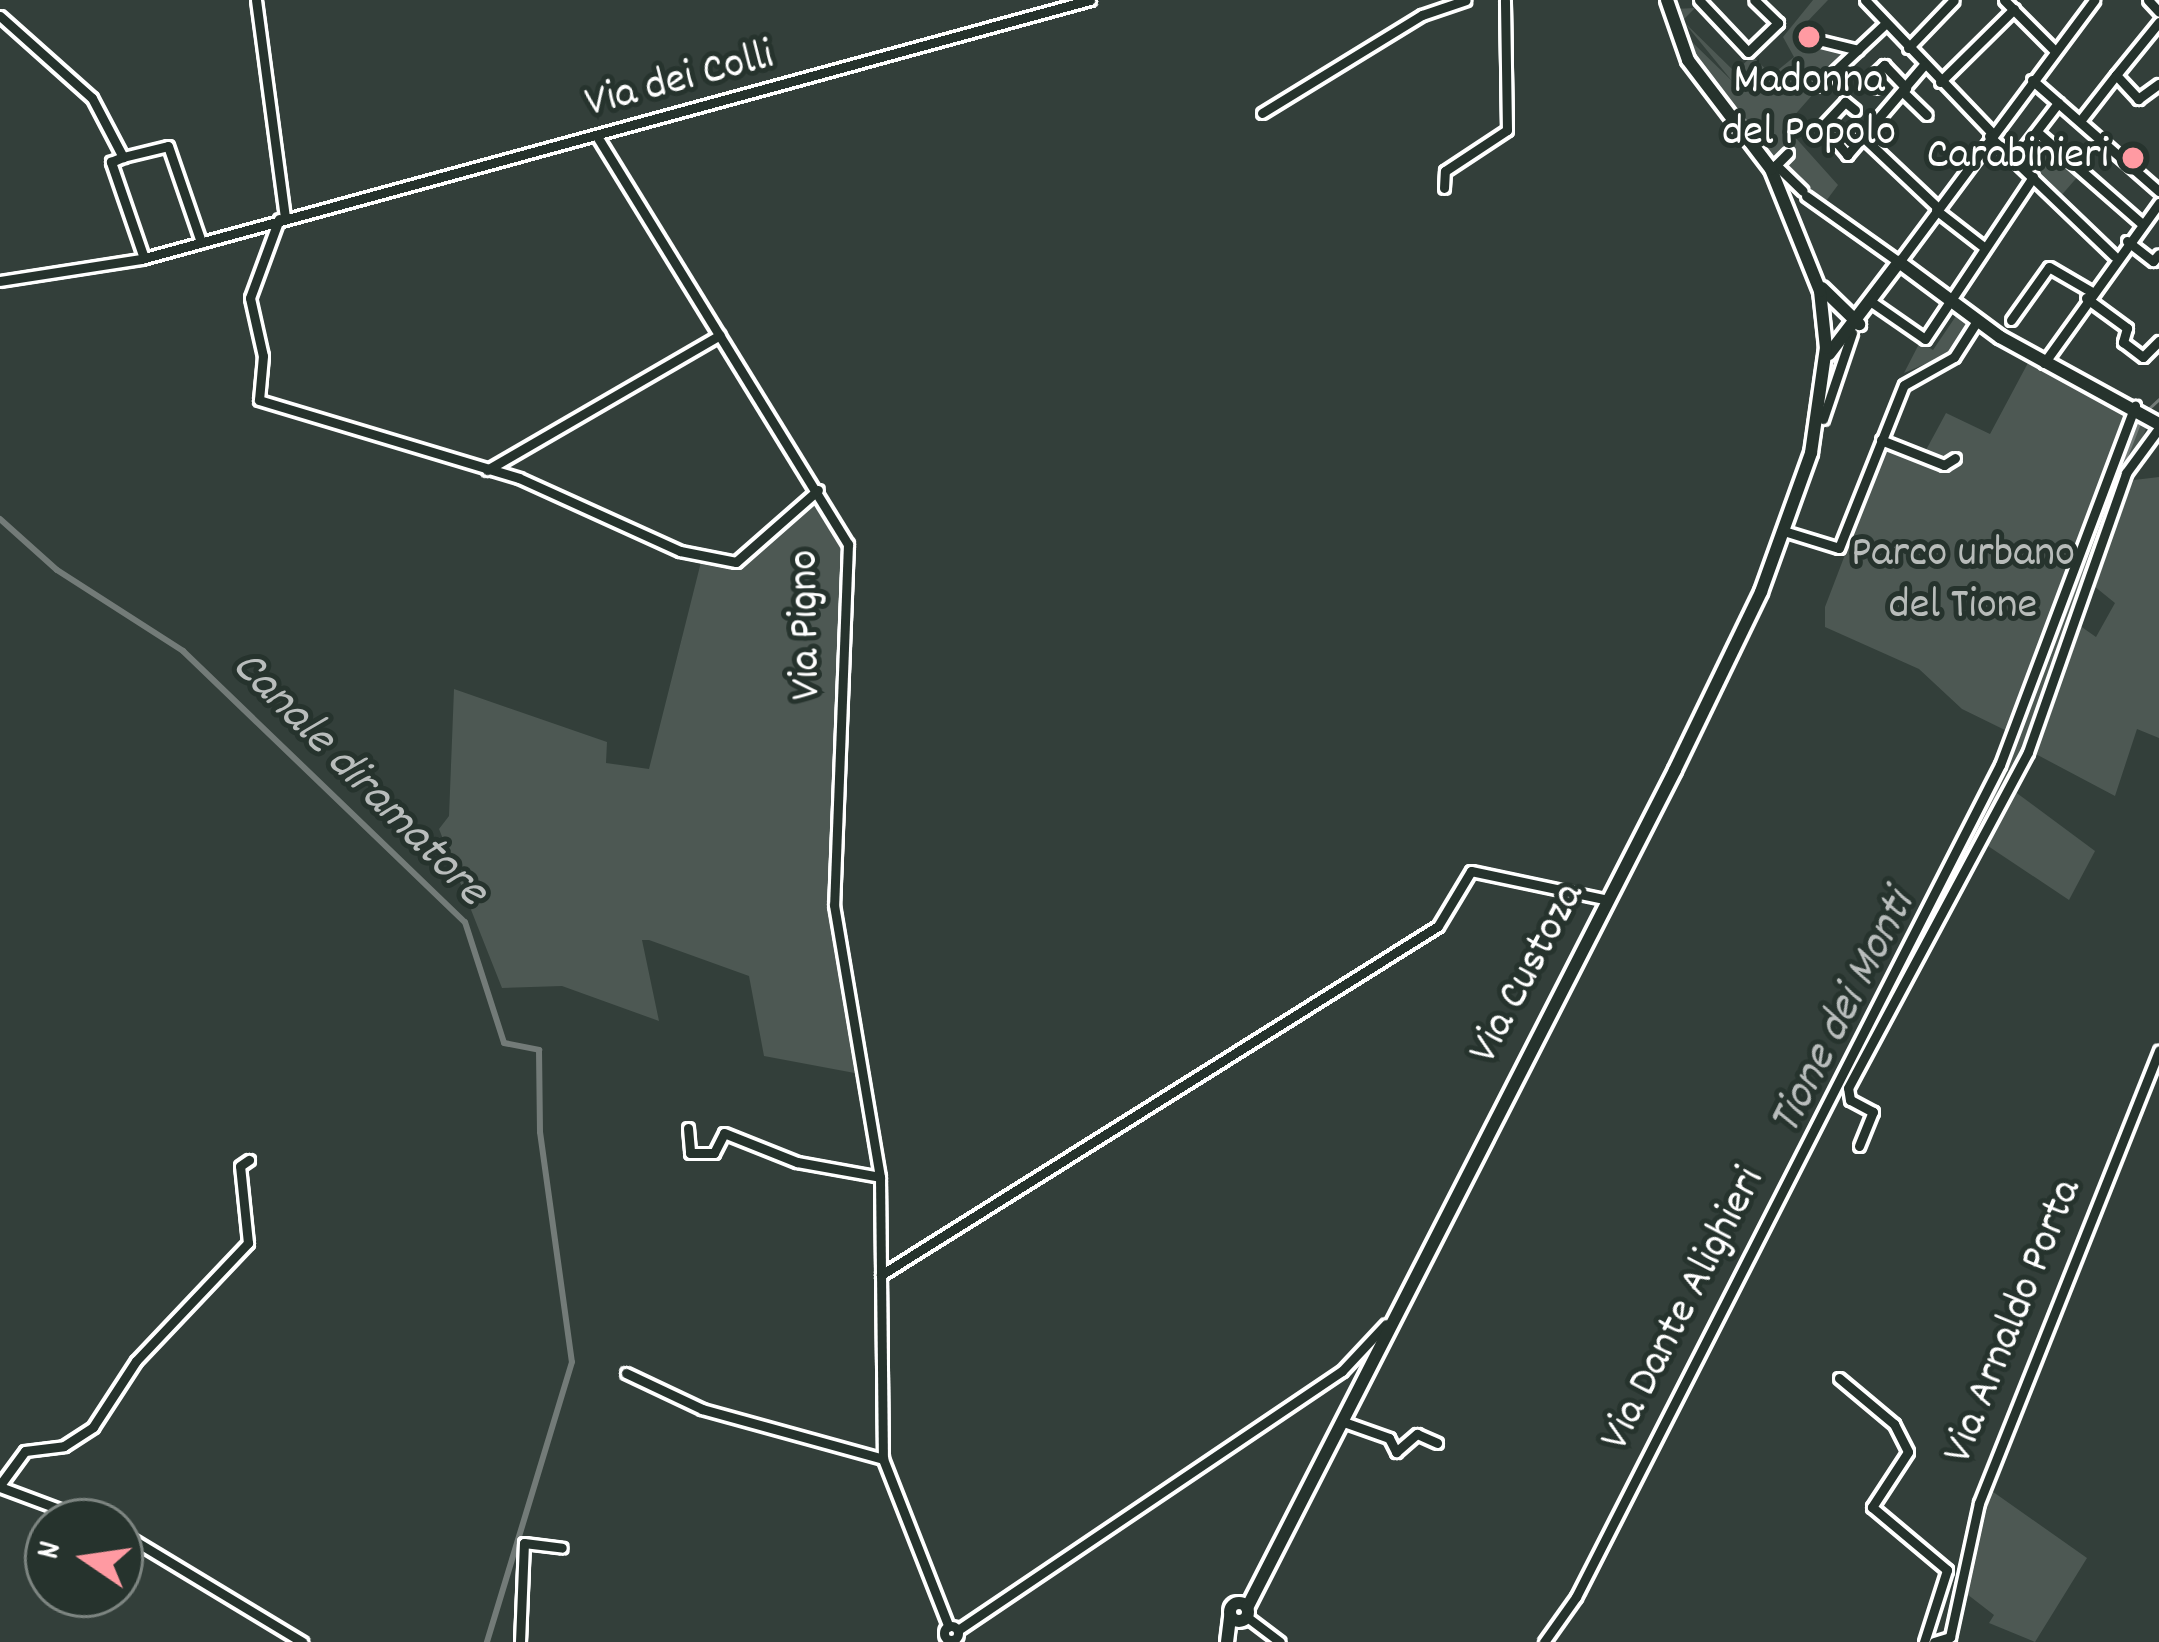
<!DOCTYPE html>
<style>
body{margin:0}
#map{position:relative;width:2159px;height:1642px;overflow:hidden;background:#333f3a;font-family:Dekko,sans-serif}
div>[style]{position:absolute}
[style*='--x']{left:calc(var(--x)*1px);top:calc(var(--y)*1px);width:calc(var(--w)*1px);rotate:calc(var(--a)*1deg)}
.green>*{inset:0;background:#4d5853}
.stream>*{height:3px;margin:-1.5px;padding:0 1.5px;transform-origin:1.5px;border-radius:1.5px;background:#737b78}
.canal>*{height:6px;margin:-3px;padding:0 3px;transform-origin:3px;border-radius:3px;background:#737b78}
.roads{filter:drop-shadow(3px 0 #fff) drop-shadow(-3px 0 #fff) drop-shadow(0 3px #fff) drop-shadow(0 -3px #fff)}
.minor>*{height:9px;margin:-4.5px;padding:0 4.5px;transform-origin:4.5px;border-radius:4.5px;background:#26332d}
.minor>.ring{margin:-4.5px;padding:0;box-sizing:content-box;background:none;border:9px solid #26332d;border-radius:50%}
.major>*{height:12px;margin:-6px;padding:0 6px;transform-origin:6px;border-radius:6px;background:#26332d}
.major>.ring{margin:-6px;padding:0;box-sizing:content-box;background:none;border:12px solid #26332d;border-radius:50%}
.dots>*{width:33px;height:33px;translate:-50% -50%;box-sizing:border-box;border:6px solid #26332d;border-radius:50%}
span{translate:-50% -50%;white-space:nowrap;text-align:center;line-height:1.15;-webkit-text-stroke:10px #26332d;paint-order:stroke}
.street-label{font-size:45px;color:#fff}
.poi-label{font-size:45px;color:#fff}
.right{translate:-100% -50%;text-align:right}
.park-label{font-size:45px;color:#b8bcba}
.water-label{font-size:48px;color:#b9bdbc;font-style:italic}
.north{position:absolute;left:24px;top:1498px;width:120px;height:120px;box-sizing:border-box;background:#26332d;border:3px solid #7d8581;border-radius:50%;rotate:283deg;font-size:33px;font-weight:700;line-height:48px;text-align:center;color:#fff}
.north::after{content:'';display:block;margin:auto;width:42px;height:54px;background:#ff9aa2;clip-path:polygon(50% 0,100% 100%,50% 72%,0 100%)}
</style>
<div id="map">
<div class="green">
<div style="clip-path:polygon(1813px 0,1828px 0,1806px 23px,1822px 44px,1851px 51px,1785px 126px,1838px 185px,1817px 213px,1701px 73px,1675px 9px,1695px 8px,1681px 22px,1691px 41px,1732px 81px,1683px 21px,1735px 72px,1752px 56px,1772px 75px,1794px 57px,1783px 37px)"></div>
<div style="clip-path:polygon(2037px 136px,2080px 174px,2059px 198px,2020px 159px)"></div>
<div style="clip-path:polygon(1958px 313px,1970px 323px,1951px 353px,1904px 373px,1920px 342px,1933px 350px)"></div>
<div style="clip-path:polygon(2029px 361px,2124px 413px,2011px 733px,1962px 709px,1919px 669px,1825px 627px,1825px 607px,1890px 437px,1926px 450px,1946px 413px,1990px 434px)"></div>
<div style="clip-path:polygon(2136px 420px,2147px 426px,2024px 753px,1970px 849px,1962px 845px,2037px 684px)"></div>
<div style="clip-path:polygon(2159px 477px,2159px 738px,2137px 729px,2115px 796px,2030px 751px,2076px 623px,2096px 637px,2115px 603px,2089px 582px,2126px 481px)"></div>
<div style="clip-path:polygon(811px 498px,844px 544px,829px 889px,860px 1074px,764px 1056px,749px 976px,649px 940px,642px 940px,659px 1021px,562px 986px,502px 988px,439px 829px,449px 816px,454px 689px,607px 742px,606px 763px,649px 769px,702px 558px,737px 564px)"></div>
<div style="clip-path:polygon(2014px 791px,2095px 851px,2069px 900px,1982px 842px)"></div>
<div style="clip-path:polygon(1989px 1489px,2087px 1558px,2035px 1642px,1989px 1623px,1994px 1615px,1963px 1591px)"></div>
</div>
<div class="stream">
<div style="--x:2145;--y:412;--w:19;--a:-43"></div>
<div style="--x:1759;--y:1249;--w:511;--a:-62.63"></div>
<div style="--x:1994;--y:795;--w:402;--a:-68.7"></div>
<div style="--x:1550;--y:1642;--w:59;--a:-53.3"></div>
<div style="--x:1585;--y:1595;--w:324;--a:-63.4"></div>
</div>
<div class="canal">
<div style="--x:0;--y:519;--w:76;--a:41.8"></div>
<div style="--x:57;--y:570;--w:150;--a:32.7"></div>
<div style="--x:183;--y:651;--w:391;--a:43.9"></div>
<div style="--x:465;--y:922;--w:127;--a:72.1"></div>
<div style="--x:504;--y:1043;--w:36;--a:11"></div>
<div style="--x:539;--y:1050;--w:82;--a:89.3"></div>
<div style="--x:540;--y:1132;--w:232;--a:82.1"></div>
<div style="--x:572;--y:1362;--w:293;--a:106.9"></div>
</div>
<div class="roads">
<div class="minor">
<div style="--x:256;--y:0;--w:219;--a:82.4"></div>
<div style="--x:1699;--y:0;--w:71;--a:46.7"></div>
<div style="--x:1748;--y:52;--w:42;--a:-44"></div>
<div style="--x:1778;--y:23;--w:33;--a:-136"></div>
<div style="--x:1865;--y:0;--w:184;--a:46.3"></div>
<div style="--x:2004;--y:0;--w:71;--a:45"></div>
<div style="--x:2148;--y:0;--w:16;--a:47"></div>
<div style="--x:0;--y:16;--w:123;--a:41.7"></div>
<div style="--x:92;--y:98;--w:67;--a:62.3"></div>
<div style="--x:2159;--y:22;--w:68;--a:129.1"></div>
<div style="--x:2116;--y:75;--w:33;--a:47"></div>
<div style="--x:2138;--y:99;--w:26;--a:-36"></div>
<div style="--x:1822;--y:41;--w:37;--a:14"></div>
<div style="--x:1908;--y:48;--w:66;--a:-46.2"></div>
<div style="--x:2032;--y:80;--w:169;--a:41.2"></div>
<div style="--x:1940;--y:82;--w:104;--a:-44.6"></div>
<div style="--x:1819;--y:86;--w:92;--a:-43.2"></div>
<div style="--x:1876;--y:88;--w:11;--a:-128"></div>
<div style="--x:1869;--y:79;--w:21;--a:-43"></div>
<div style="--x:1884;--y:65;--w:32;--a:46"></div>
<div style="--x:1903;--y:92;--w:33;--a:44"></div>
<div style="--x:1855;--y:110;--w:13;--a:-141"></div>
<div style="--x:1845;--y:102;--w:33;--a:133"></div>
<div style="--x:1823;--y:126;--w:38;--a:50"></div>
<div style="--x:1847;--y:155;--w:118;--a:-49.5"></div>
<div style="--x:1262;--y:113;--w:188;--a:-31.5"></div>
<div style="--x:1422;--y:15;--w:46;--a:-18.8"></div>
<div style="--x:2080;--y:121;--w:58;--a:-52"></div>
<div style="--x:2037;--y:132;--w:140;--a:41.2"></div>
<div style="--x:1989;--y:136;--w:173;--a:43.8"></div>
<div style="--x:598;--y:138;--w:477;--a:58.4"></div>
<div style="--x:848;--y:544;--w:361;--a:92.2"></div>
<div style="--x:834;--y:905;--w:276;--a:80.4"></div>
<div style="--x:880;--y:1177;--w:282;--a:89.4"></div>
<div style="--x:883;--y:1459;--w:180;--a:68.6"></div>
<div style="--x:1865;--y:139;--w:99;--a:43.4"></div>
<div style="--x:1788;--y:153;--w:17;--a:135"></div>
<div style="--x:1776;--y:165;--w:37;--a:44"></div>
<div style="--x:2015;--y:159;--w:71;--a:-52.5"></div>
<div style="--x:1444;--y:188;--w:17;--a:-87"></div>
<div style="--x:1445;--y:171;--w:74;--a:-33.5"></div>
<div style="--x:1507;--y:130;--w:130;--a:-90.9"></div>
<div style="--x:1806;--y:196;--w:114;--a:35.4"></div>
<div style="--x:1899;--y:262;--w:327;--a:-53.3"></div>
<div style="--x:1936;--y:210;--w:62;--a:37.8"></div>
<div style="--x:279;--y:219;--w:84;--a:110.2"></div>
<div style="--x:250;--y:298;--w:59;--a:77.4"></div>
<div style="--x:263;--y:356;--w:44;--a:95.2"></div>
<div style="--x:259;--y:400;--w:271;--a:16.7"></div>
<div style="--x:519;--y:478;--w:177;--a:24.4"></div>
<div style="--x:680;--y:551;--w:57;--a:11.1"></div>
<div style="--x:736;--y:562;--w:109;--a:-41.3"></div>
<div style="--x:2127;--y:241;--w:33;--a:38"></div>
<div style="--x:2153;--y:261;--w:9;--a:-49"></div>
<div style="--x:144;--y:258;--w:102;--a:-109"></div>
<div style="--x:111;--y:162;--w:13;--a:-23"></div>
<div style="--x:123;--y:157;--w:46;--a:-13.7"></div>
<div style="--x:168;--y:146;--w:102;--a:71"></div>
<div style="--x:0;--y:281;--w:143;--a:-8.9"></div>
<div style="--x:141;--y:259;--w:984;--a:-15.27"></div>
<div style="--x:2086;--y:298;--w:51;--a:36.2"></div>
<div style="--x:2127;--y:328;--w:15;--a:106"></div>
<div style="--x:2123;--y:342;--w:25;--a:37"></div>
<div style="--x:2143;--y:357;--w:23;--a:-45"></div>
<div style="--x:1873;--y:303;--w:63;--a:34.7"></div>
<div style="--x:1925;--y:339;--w:195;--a:-56.3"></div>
<div style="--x:2011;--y:320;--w:65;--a:-54.4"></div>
<div style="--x:2049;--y:267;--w:48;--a:30.3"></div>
<div style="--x:2044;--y:363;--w:197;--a:-54.3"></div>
<div style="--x:1823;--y:419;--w:91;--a:-71.4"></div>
<div style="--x:1881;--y:440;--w:68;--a:21.6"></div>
<div style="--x:1944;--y:465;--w:13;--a:-32"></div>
<div style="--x:487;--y:470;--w:269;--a:-30.1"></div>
<div style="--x:1787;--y:532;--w:54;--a:17.1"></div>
<div style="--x:1839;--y:548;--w:175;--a:-68.3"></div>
<div style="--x:1904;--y:385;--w:57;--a:-29.2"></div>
<div style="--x:1954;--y:357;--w:43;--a:-57.4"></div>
<div style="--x:688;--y:1128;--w:25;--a:85"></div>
<div style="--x:690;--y:1153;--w:24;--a:0"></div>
<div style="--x:714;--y:1153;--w:22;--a:-63"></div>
<div style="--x:724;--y:1133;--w:79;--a:21.7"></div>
<div style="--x:797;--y:1162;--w:84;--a:10.2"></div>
<div style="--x:1859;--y:1146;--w:37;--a:-68"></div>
<div style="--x:1873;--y:1112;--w:26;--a:-152"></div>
<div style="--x:1850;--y:1100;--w:12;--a:-99"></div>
<div style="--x:1848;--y:1088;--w:381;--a:-61.8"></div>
<div style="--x:2028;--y:752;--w:296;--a:-70.6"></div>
<div style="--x:2126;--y:473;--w:56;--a:-53.7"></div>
<div style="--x:881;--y:1275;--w:657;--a:-32.07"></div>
<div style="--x:1438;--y:926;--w:64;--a:-59"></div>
<div style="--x:1471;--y:871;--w:141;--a:11.9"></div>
<div style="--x:626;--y:1373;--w:84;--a:25.3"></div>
<div style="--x:702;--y:1409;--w:188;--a:15.4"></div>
<div style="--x:1839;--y:1378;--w:72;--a:39.9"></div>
<div style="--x:1894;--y:1424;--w:31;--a:63"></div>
<div style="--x:1908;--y:1452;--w:66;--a:123.2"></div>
<div style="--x:1872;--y:1507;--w:98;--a:40"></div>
<div style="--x:1947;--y:1570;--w:76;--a:107.7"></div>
<div style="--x:1341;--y:1421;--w:51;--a:19.5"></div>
<div style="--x:1389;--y:1438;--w:16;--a:63"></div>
<div style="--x:1396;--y:1452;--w:28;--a:-41"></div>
<div style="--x:1417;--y:1434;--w:22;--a:24"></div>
<div style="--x:0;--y:1485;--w:42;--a:-53.7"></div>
<div style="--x:25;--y:1451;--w:39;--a:-7"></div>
<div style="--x:64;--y:1446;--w:35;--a:-33"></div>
<div style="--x:93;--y:1427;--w:79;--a:-56.9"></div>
<div style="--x:136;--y:1361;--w:163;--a:-46.5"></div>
<div style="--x:248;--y:1243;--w:77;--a:-95.9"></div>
<div style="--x:240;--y:1166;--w:11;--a:-34"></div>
<div style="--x:0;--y:1487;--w:100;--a:20.4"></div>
<div style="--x:120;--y:1532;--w:213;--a:31.1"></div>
<div style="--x:1247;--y:1617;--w:41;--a:37.1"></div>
<div class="ring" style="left:944px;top:1626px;width:5px;height:5px"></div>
<div style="--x:958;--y:1630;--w:463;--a:-34"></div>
<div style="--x:1342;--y:1371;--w:64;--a:-46.9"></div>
<div style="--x:1950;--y:1637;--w:137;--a:-77.8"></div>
<div style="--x:1979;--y:1503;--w:487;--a:-68.3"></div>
<div style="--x:520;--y:1642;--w:99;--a:-87.7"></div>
<div style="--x:524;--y:1543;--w:38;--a:7"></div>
<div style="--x:1544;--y:1642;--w:55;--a:-54.6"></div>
<div style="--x:1576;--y:1597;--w:934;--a:-63"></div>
<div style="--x:2000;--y:765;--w:384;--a:-69.4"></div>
<div style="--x:1934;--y:1642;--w:17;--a:-17"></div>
</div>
<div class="major">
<div style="--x:1822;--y:288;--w:52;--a:44.2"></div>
<div style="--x:1829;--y:354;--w:116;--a:-52.7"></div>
<div style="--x:1899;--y:262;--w:126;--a:36.6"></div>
<div style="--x:2000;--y:337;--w:181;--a:28.7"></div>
<div class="ring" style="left:1230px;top:1603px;width:6px;height:6px"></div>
<div style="--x:1247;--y:1608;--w:941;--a:-62.94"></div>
<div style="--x:1675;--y:770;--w:198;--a:-64.2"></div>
<div style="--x:1761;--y:592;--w:148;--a:-70.2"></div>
<div style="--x:1811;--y:453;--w:106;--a:-81.9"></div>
<div style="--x:1826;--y:348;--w:57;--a:-96"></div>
<div style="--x:1820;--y:291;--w:131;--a:-111.9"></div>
<div style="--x:1771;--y:169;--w:137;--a:-127.3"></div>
<div style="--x:1688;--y:60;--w:64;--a:-109.3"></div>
<div style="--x:1227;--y:1642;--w:26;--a:-83"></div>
</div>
</div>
<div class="dots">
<div style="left:1809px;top:37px;background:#ff9aa2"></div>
<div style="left:2133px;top:158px;background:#ff9aa2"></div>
</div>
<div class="street-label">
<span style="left:680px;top:82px;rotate:-15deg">Via dei Colli</span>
<span style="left:808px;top:625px;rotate:-91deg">Via Pigno</span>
<span style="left:1529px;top:974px;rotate:-62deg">Via Custoza</span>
<span style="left:1685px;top:1310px;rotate:-63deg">Via Dante Alighieri</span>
<span style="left:2015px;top:1322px;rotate:-68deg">Via Arnaldo Porta</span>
</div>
<div class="poi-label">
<span style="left:1809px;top:109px">Madonna<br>del Popolo</span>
<span class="right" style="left:2109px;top:158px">Carabinieri</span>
</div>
<div class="park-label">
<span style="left:1963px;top:582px">Parco urbano<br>del Tione</span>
</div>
<div class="water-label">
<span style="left:358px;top:780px;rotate:45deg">Canale diramatore</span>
<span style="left:1844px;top:1014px;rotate:-63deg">Tione dei Monti</span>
</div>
<div class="north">N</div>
</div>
